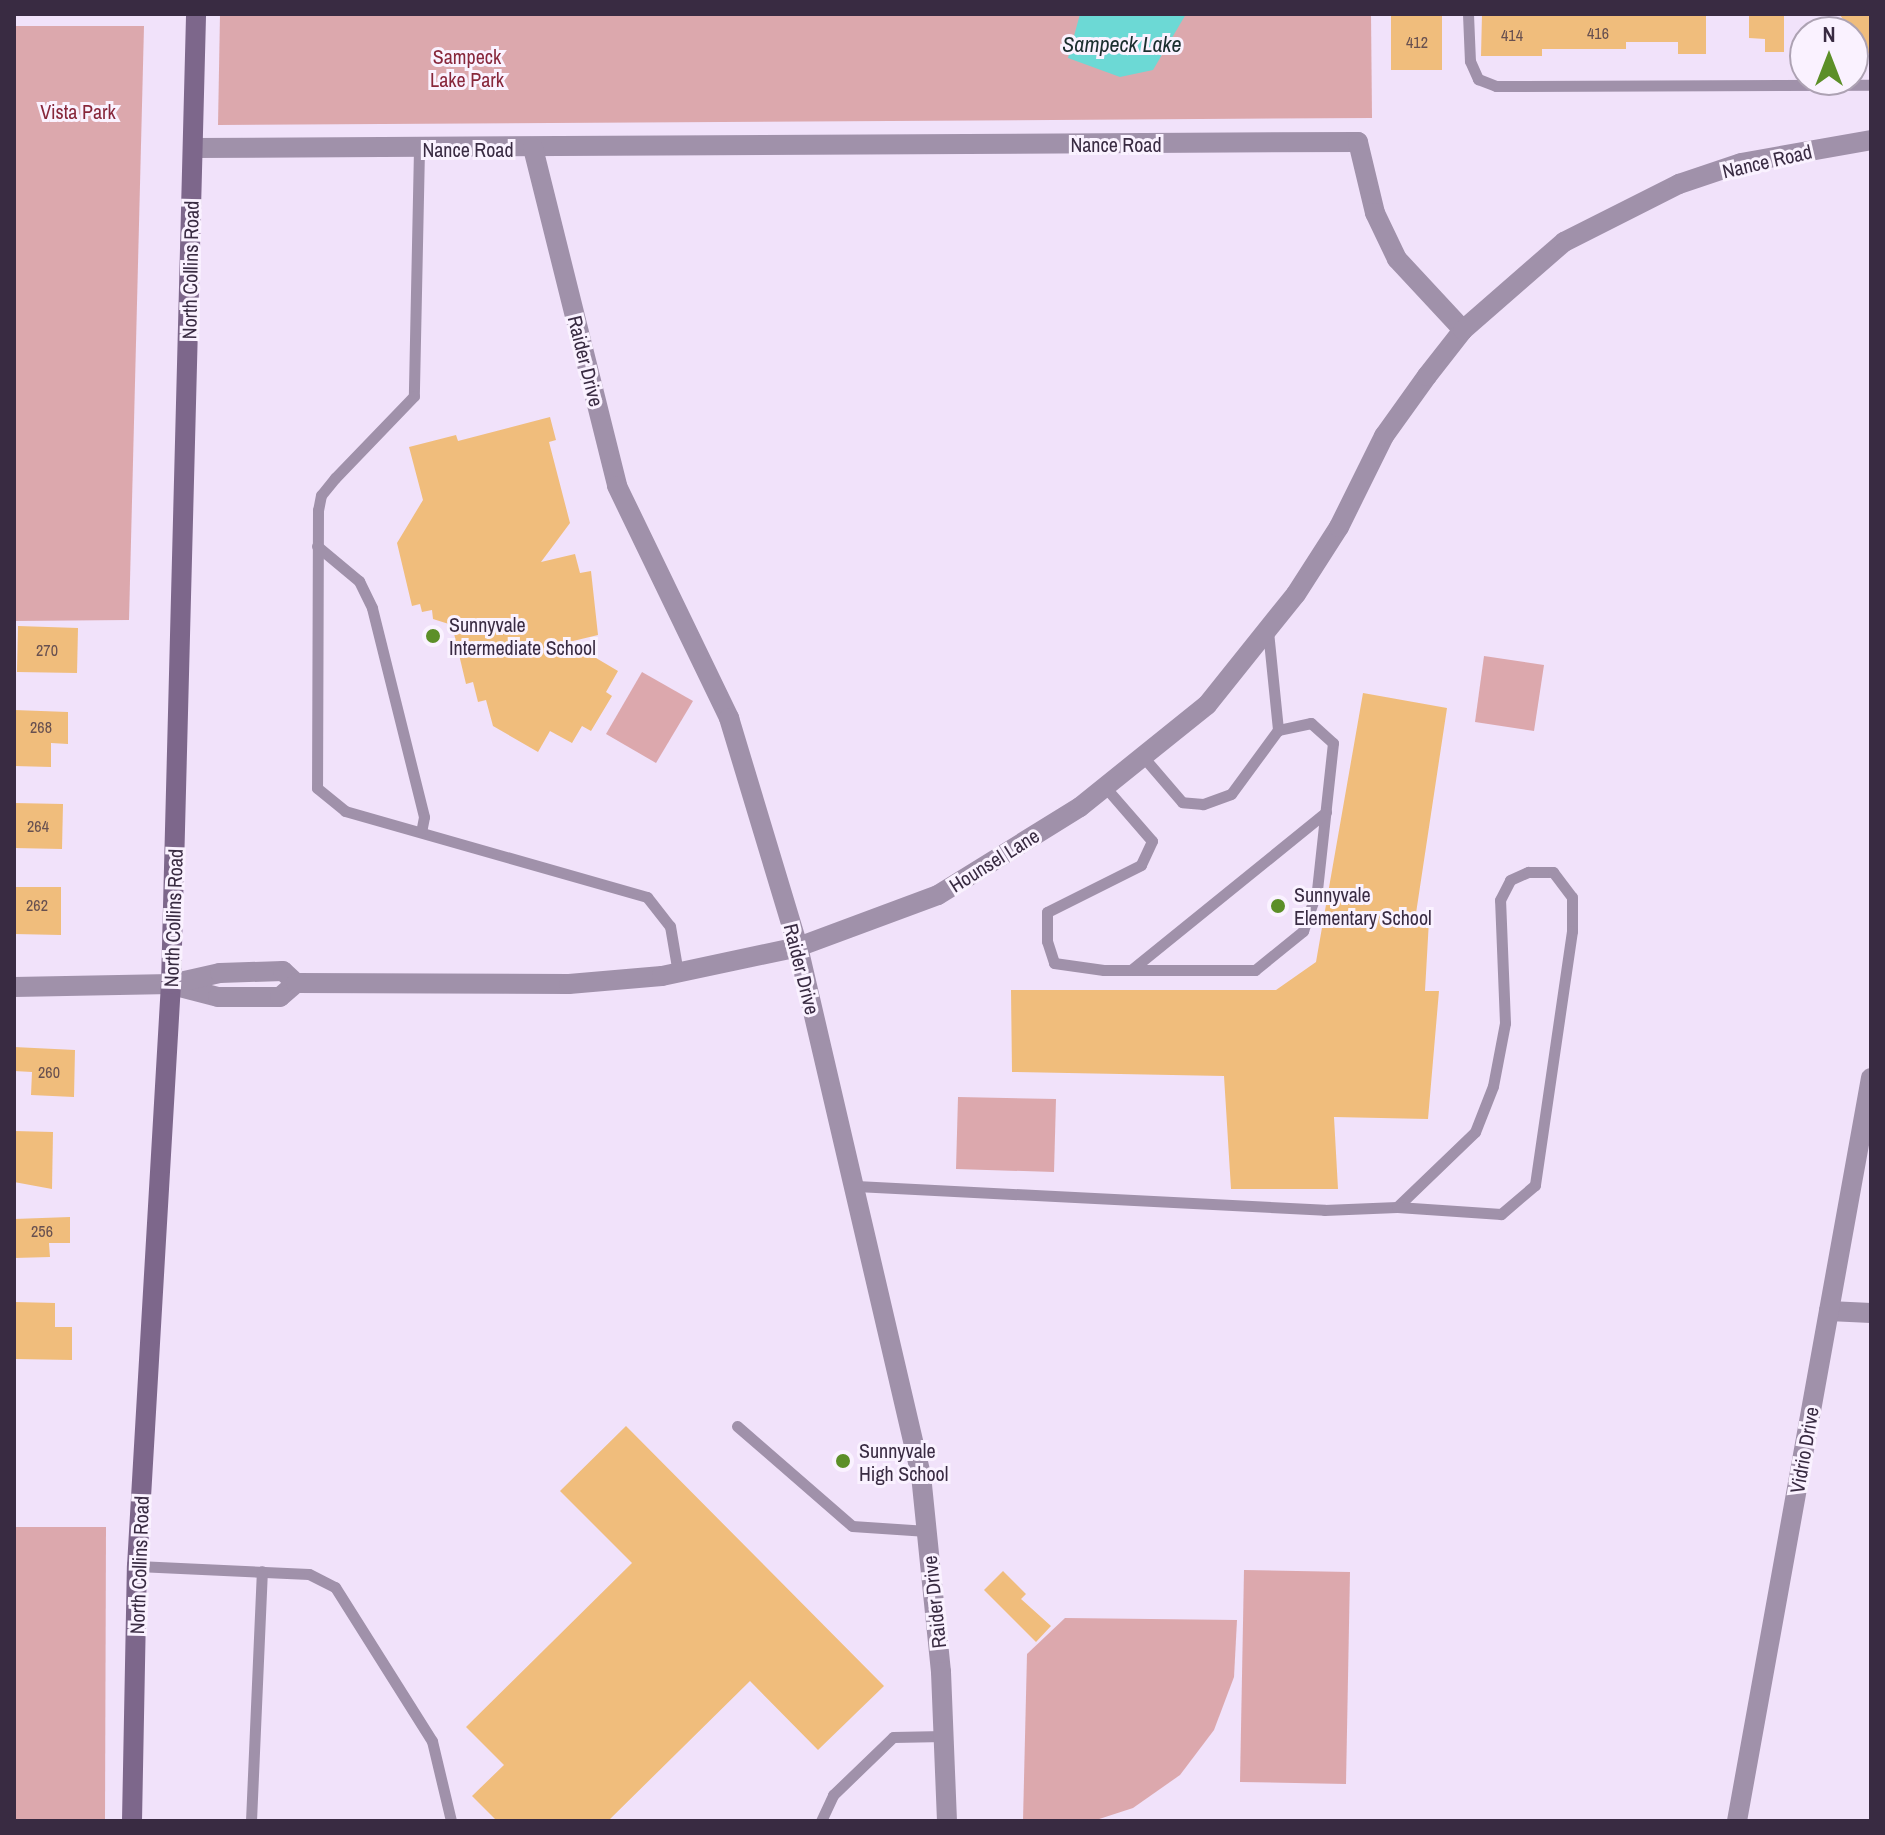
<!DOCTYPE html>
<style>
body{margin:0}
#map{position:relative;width:1885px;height:1835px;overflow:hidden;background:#f1e2fa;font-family:"Archivo Narrow",sans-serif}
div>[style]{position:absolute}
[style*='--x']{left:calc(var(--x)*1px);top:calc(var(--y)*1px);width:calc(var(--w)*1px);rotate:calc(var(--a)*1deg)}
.green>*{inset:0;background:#dca8ad}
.water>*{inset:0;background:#6cd9d5}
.building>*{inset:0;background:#f0bd7c}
.lane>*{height:11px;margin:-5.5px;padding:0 5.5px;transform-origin:5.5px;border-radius:5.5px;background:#a091aa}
.street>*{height:20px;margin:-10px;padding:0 10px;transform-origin:10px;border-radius:10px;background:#a091aa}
.secondary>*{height:20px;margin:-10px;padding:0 10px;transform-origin:10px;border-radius:10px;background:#7d678b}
.dots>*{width:22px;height:22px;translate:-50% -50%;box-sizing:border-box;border:4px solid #faf2ff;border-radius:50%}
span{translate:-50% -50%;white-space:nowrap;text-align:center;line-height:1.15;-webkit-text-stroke:6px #faf2ff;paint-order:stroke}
.number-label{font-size:16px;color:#675050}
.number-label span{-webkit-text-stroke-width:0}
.park-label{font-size:20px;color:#88273b}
.street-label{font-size:20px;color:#392b42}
.poi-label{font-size:20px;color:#392b42}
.left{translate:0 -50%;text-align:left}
.water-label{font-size:22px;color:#1b2f2f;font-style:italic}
.frame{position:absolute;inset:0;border:16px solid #392b42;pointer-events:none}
.north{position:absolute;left:1789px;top:16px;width:80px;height:80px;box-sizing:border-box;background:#faf2ff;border:2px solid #ada2b3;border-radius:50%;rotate:0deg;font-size:22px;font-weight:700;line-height:32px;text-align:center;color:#392b42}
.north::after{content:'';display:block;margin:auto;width:28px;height:36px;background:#5c8f28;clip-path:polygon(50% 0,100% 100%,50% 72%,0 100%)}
</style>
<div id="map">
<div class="green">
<div style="clip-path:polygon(220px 14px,1371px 14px,1372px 118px,218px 125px)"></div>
<div style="clip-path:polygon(14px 26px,144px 26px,129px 620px,14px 621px)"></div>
<div style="clip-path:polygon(1484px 656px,1544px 665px,1534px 731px,1475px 722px)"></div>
<div style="clip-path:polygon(642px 672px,693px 701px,656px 763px,606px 734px)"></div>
<div style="clip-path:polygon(958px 1097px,1056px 1099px,1054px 1172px,956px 1169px)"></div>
<div style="clip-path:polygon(14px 1527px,106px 1527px,105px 1821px,14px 1821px)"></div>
<div style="clip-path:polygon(1244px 1570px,1350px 1572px,1346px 1784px,1240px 1782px)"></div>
<div style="clip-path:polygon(1065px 1618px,1237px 1620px,1234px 1677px,1214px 1730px,1180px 1775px,1133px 1808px,1093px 1821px,1023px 1821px,1027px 1654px)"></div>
</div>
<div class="water">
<div style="clip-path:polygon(1080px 14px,1186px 14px,1153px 70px,1120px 77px,1068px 58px)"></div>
</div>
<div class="building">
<div style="clip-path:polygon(1391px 14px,1442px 14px,1442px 70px,1391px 70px)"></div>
<div style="clip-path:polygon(1482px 14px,1706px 14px,1706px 54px,1678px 54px,1678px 42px,1626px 42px,1626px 49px,1542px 49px,1542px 56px,1481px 56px)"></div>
<div style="clip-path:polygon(1749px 14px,1784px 14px,1784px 52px,1765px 52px,1765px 39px,1749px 38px)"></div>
<div style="clip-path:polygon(1839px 14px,1871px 14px,1871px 57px,1853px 32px)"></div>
<div style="clip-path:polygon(550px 417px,556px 440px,549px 442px,570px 523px,541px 562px,575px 554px,580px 573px,591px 571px,598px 635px,569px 642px,618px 671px,606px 692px,612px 696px,591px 731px,582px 726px,572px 743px,550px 731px,538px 752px,493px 726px,486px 700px,478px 702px,473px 682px,466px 684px,452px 625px,433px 619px,432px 610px,422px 612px,420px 604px,412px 606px,397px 543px,423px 500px,409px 447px,456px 435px,458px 441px)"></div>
<div style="clip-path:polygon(18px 626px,78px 628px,77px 673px,17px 672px)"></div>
<div style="clip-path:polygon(1363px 693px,1447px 708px,1415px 920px,1429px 920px,1425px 991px,1439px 991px,1428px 1119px,1334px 1117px,1338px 1189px,1231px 1189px,1224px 1076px,1012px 1072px,1011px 990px,1276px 990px,1316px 962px)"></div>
<div style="clip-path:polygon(14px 710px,68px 712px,68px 744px,51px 743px,51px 767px,14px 766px)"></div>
<div style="clip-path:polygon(14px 803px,63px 804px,62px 849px,14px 848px)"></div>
<div style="clip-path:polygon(14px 887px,61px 887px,61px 935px,14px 934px)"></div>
<div style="clip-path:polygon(14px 1047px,75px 1050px,74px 1097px,31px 1095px,32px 1072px,14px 1071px)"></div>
<div style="clip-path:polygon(14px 1131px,53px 1132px,52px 1189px,14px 1182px)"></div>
<div style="clip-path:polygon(70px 1217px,70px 1243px,49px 1243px,50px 1257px,14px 1258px,14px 1219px)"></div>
<div style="clip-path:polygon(14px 1302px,55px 1303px,55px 1327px,72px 1327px,72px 1360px,15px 1359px)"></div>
<div style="clip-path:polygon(626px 1426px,884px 1686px,818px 1750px,750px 1681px,608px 1821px,497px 1821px,472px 1796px,504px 1765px,466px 1727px,632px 1563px,560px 1491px)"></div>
<div style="clip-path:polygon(1003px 1571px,1026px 1594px,1021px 1599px,1051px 1626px,1036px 1642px,984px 1590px)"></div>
</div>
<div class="lane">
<div style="--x:1468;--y:14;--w:47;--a:87.6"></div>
<div style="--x:1470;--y:61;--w:20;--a:66"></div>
<div style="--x:1478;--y:79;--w:19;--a:21"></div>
<div style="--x:1496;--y:86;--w:375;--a:-0.2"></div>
<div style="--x:419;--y:149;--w:247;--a:91.2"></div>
<div style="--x:414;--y:396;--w:114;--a:133.9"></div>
<div style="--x:335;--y:478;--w:22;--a:129"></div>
<div style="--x:321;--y:495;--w:15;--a:101"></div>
<div style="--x:318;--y:510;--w:278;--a:90.2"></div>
<div style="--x:317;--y:788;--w:36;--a:39"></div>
<div style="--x:345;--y:811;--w:314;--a:15.9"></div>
<div style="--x:647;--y:897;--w:37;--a:52"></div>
<div style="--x:670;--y:926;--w:48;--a:80.3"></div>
<div style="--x:317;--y:546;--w:55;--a:39.8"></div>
<div style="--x:359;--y:581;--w:30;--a:64"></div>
<div style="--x:372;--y:608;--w:215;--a:76"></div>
<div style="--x:424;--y:817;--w:15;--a:101"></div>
<div style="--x:1268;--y:631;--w:100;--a:84.2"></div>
<div style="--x:1106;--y:788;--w:70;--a:49"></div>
<div style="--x:1152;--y:841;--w:26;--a:115"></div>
<div style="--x:1141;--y:865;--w:105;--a:153.4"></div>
<div style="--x:1047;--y:912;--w:29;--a:90"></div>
<div style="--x:1047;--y:941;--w:23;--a:72"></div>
<div style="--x:1054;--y:963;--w:50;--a:8"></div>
<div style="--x:1104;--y:970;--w:151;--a:0"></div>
<div style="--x:1255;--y:970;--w:62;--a:-39.1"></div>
<div style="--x:1303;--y:931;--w:43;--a:-71.1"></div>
<div style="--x:1317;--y:890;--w:148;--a:-83.8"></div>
<div style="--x:1333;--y:743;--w:30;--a:-138"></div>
<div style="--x:1311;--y:723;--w:34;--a:168"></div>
<div style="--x:1278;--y:730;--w:79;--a:126.3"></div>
<div style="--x:1231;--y:794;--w:30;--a:160"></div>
<div style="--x:1203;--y:804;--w:21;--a:-175"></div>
<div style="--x:1182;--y:802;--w:57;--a:-130.7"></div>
<div style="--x:1131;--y:970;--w:251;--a:-39"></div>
<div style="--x:856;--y:1186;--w:469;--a:2.9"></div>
<div style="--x:1324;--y:1210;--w:73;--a:-2.4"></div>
<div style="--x:1397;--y:1207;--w:108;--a:-43.9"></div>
<div style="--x:1475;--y:1132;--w:49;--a:-68.6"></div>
<div style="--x:1493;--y:1086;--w:64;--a:-79.2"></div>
<div style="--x:1505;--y:1023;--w:123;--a:-92.3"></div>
<div style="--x:1500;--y:900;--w:22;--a:-63"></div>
<div style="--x:1510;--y:880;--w:20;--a:-24"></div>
<div style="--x:1528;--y:872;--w:25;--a:0"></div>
<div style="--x:1553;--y:872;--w:31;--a:53"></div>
<div style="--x:1572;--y:897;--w:34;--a:90"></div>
<div style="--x:1572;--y:931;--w:257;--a:98.3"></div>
<div style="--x:1535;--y:1185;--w:45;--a:139.5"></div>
<div style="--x:1501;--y:1214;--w:104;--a:-176.1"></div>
<div style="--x:737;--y:1426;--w:152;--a:41"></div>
<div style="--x:852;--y:1526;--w:75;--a:3.8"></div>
<div style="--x:137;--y:1566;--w:172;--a:2.7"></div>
<div style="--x:309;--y:1574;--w:29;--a:27"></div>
<div style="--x:335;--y:1587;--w:182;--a:57.8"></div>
<div style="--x:432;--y:1741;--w:82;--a:76.6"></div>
<div style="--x:251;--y:1821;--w:250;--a:-87.5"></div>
<div style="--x:821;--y:1821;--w:29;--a:-65"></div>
<div style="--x:833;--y:1795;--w:83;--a:-44"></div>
<div style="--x:893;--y:1737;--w:51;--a:-1.1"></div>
</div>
<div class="street">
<div style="--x:193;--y:148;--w:1165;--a:-0.3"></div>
<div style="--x:1358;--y:142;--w:73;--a:76.5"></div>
<div style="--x:1375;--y:213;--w:51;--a:64.4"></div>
<div style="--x:1397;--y:259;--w:97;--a:47.1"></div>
<div style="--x:533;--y:148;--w:348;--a:76"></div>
<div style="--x:617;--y:486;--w:258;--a:64.2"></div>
<div style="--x:729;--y:718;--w:239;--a:73.2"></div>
<div style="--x:798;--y:947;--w:542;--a:76.89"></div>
<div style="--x:921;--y:1475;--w:198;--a:84.2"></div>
<div style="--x:941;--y:1672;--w:149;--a:87.7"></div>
<div style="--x:176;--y:986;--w:43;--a:14.7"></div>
<div style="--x:218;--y:997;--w:62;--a:0"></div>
<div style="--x:280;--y:997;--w:21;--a:-41"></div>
<div style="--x:14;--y:987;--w:157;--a:-1.1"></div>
<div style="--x:171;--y:984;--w:50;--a:-12.7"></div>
<div style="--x:220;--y:973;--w:63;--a:-1.8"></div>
<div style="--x:283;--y:971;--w:18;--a:43"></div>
<div style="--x:296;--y:983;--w:273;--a:0.2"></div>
<div style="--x:569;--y:984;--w:93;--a:-4.9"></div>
<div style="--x:662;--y:976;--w:139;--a:-12"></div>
<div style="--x:798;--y:947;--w:149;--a:-20.4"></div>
<div style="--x:938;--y:895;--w:167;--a:-31.8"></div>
<div style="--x:1080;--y:807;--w:163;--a:-38.8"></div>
<div style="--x:1207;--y:705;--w:142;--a:-51.3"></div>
<div style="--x:1296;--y:594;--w:80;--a:-57.3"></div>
<div style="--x:1339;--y:527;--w:102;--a:-63.7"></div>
<div style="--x:1384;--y:436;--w:74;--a:-54.4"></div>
<div style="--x:1427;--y:376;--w:58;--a:-52"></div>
<div style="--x:1463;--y:330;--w:134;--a:-41.1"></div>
<div style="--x:1564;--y:242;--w:129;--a:-26.8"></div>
<div style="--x:1679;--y:184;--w:65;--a:-18.7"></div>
<div style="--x:1741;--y:163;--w:132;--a:-10"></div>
<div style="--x:1829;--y:1311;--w:42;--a:2.7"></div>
<div style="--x:1737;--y:1821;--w:755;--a:-79.78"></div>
</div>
<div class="secondary">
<div style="--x:132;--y:1821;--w:255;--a:-88.9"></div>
<div style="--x:137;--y:1566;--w:583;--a:-86.66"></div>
<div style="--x:171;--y:984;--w:970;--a:-88.52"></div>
</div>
<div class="dots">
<div style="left:433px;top:636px;background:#5c8f28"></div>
<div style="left:1278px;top:906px;background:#5c8f28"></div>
<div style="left:843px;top:1461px;background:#5c8f28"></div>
</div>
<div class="number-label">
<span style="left:1598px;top:33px">416</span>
<span style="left:1512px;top:35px">414</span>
<span style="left:1417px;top:42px">412</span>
<span style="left:47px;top:650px">270</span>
<span style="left:41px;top:727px">268</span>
<span style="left:38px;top:826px">264</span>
<span style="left:37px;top:905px">262</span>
<span style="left:49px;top:1072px">260</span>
<span style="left:42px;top:1231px">256</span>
</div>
<div class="park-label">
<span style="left:467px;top:68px">Sampeck<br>Lake Park</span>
<span style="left:78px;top:111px">Vista Park</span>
</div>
<div class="street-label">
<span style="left:1116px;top:144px">Nance Road</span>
<span style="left:468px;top:149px">Nance Road</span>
<span style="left:1767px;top:161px;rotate:-13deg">Nance Road</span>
<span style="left:190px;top:270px;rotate:-89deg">North Collins Road</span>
<span style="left:586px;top:361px;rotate:76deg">Raider Drive</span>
<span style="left:994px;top:860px;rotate:-32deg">Hounsel Lane</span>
<span style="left:173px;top:918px;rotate:-88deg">North Collins Road</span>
<span style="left:802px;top:969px;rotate:76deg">Raider Drive</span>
<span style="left:1804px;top:1450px;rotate:-80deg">Vidrio Drive</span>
<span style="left:139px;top:1565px;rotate:-88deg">North Collins Road</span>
<span style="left:934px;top:1602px;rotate:-96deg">Raider Drive</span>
</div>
<div class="poi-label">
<span class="left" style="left:449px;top:636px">Sunnyvale<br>Intermediate School</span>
<span class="left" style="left:1294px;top:906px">Sunnyvale<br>Elementary School</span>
<span class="left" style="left:859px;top:1462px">Sunnyvale<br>High School</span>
</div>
<div class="water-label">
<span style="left:1122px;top:45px">Sampeck Lake</span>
</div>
<div class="frame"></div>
<div class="north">N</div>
</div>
